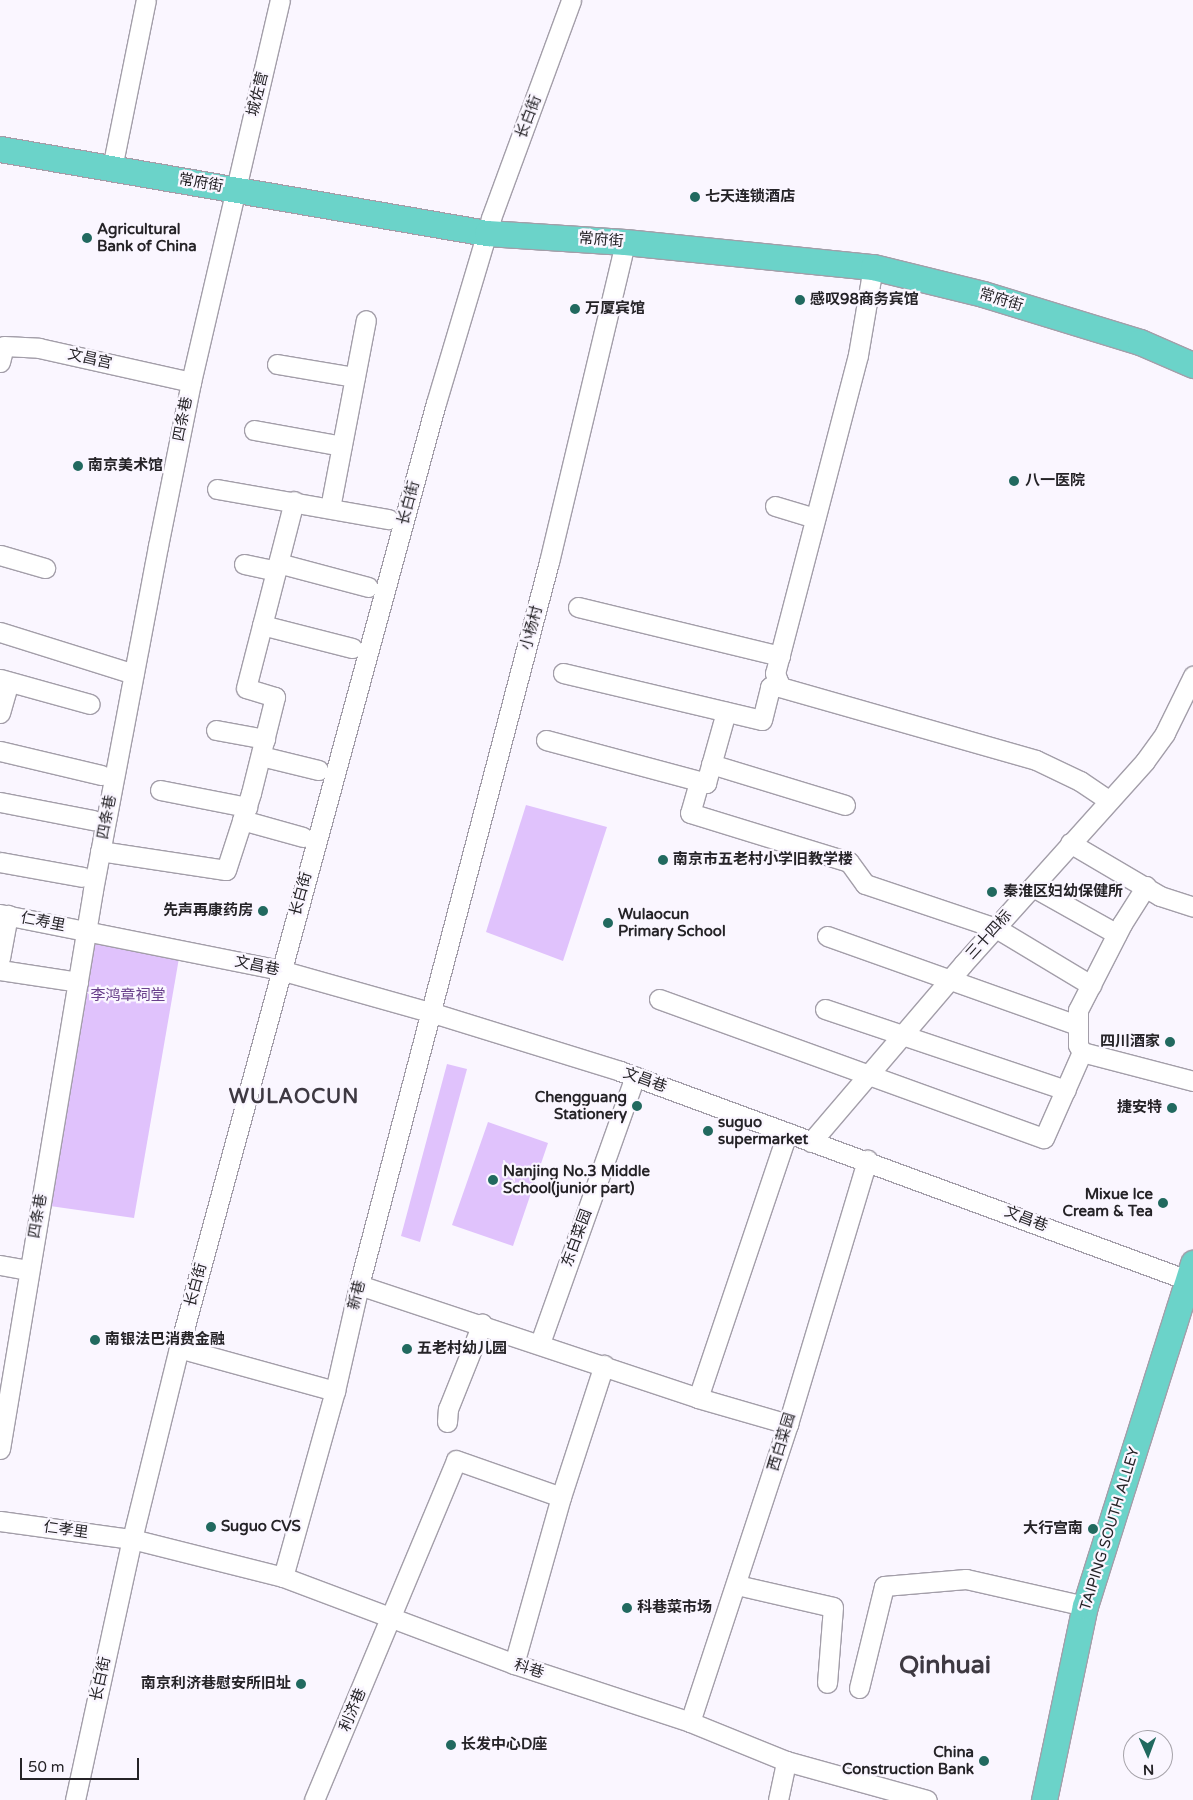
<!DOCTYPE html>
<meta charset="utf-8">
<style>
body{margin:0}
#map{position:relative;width:1193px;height:1800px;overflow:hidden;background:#faf6ff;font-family:"Varela Round","Noto Sans SC",sans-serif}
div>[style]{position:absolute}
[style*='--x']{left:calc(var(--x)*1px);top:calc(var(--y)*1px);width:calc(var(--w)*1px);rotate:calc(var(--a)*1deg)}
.green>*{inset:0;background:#e0c2fc}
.roads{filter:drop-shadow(1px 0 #a39ea9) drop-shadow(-1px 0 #a39ea9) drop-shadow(0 1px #a39ea9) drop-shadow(0 -1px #a39ea9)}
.minor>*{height:19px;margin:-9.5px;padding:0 9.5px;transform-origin:9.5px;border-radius:9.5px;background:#fff}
.major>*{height:25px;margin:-12.5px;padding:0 12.5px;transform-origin:12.5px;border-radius:12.5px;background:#6bd3c9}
.dots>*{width:14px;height:14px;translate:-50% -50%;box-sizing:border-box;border:2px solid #faf6ff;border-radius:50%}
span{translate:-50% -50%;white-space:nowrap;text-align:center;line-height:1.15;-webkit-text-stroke:4.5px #faf6ff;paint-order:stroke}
.street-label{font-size:15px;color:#252327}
.poi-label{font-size:15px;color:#252327;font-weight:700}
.left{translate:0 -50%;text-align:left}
.right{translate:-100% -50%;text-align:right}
.park-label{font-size:15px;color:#69408b}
.district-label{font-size:20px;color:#3e3942;font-weight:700;letter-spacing:1px}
.town-label{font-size:25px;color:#3e3942;font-weight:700}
.north{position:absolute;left:1123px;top:1730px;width:50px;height:50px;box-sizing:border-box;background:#faf6ff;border:1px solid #a5a2a9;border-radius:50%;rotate:178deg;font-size:14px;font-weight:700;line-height:20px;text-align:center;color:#252327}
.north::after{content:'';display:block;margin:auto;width:18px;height:22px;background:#21695f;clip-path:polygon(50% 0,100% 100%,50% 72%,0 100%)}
.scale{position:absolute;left:20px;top:1758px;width:119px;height:22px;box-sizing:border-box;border:2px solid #252327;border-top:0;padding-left:6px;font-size:15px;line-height:18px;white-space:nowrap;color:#252327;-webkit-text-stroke:4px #faf6ff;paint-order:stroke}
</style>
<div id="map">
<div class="green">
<div style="clip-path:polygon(526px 805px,607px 827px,563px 961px,486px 932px)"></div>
<div style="clip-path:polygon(94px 941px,179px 958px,134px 1218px,50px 1206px)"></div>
<div style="clip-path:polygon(447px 1064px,467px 1069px,420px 1242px,401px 1236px)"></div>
<div style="clip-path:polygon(488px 1122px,548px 1143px,513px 1246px,452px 1225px)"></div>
</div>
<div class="roads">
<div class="minor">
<div style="--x:112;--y:168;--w:171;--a:-78.6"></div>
<div style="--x:873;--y:267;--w:89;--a:99.7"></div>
<div style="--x:858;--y:355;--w:329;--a:104.6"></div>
<div style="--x:775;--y:673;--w:15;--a:70"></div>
<div style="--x:780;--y:687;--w:266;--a:15.9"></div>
<div style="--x:1036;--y:760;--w:49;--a:25.5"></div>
<div style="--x:1080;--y:781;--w:32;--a:34"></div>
<div style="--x:0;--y:362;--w:16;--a:-76"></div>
<div style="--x:4;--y:346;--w:35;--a:3"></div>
<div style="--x:39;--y:348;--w:156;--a:12.6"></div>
<div style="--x:277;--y:364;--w:79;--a:9.5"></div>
<div style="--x:254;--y:430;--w:89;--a:10.3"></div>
<div style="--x:217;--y:489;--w:174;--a:10"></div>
<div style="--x:775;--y:506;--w:42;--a:16.7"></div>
<div style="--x:330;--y:508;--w:191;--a:-79.2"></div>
<div style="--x:0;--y:555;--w:47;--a:16.1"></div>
<div style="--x:278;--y:563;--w:93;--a:14.9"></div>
<div style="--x:244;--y:564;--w:33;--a:12"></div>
<div style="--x:578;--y:607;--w:208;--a:13.6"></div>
<div style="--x:262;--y:625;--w:93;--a:14.3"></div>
<div style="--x:0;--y:632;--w:140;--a:17.4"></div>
<div style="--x:563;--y:673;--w:204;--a:13.3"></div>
<div style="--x:762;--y:720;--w:34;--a:-76"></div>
<div style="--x:770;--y:687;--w:10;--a:-37"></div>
<div style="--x:0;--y:679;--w:93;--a:15.5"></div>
<div style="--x:0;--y:713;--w:32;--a:-74"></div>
<div style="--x:216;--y:730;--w:50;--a:10.4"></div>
<div style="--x:546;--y:740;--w:166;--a:15"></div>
<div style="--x:706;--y:783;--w:74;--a:-74.3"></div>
<div style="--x:0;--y:751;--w:104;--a:13.4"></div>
<div style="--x:261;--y:756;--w:59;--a:13.8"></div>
<div style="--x:711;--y:764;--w:140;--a:17"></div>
<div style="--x:699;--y:782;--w:32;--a:106"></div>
<div style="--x:690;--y:813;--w:166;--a:17.1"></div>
<div style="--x:849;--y:862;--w:27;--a:54"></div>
<div style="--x:865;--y:884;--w:138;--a:18.6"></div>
<div style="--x:996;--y:928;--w:111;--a:31"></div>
<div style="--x:160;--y:790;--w:89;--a:11.1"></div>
<div style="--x:0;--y:802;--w:95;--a:11"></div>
<div style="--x:242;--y:820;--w:63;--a:15.6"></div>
<div style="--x:1070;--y:843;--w:104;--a:30.5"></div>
<div style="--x:1160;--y:896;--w:35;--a:18"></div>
<div style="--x:100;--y:851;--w:127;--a:8.6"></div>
<div style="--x:226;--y:870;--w:81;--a:-72"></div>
<div style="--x:251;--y:793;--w:99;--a:-76"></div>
<div style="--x:275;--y:697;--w:30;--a:-163"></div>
<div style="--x:246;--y:688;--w:193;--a:-75.6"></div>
<div style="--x:0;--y:862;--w:84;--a:10.2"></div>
<div style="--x:1033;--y:887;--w:96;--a:29.2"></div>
<div style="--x:0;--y:914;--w:286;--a:11.3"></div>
<div style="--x:280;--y:970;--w:159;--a:15.7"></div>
<div style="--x:433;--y:1013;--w:196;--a:17.2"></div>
<div style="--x:620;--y:1071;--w:611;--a:20.22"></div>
<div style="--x:827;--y:936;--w:265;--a:19.6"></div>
<div style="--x:0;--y:958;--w:44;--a:-79.5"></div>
<div style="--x:0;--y:970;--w:79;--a:8.7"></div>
<div style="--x:659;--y:999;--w:409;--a:19.9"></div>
<div style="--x:1044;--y:1138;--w:94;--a:-66.2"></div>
<div style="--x:1082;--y:1052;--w:115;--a:14.6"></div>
<div style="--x:825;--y:1009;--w:254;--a:18.6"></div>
<div style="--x:1082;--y:1052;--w:8;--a:-120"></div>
<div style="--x:1078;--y:1045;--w:35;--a:-90"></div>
<div style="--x:1078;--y:1010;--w:97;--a:-62.9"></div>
<div style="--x:1122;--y:924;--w:45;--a:-57.7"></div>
<div style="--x:811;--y:1142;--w:234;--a:-49.5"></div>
<div style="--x:963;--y:964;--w:273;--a:-48.1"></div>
<div style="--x:1145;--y:761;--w:34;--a:-54"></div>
<div style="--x:1165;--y:733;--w:64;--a:-63.8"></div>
<div style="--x:0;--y:1265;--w:29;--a:10"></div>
<div style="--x:359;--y:1285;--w:357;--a:18.4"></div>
<div style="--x:698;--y:1398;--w:94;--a:16.1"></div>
<div style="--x:540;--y:1343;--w:283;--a:-70.4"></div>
<div style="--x:179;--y:1348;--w:162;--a:15.4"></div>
<div style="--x:698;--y:1398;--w:280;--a:-71.4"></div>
<div style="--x:447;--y:1422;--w:13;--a:-86"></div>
<div style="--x:448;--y:1409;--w:92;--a:-68.2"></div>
<div style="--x:0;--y:1449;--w:567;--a:-80.55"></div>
<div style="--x:93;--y:890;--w:350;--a:-79.3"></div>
<div style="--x:158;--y:546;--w:167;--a:-78.6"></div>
<div style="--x:191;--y:382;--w:392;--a:-76.9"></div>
<div style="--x:0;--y:1521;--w:133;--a:7.8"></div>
<div style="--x:132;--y:1539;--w:156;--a:14.1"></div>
<div style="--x:283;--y:1577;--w:247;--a:20.6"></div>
<div style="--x:514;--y:1664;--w:185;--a:18.2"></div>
<div style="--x:690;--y:1722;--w:104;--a:22.1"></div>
<div style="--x:786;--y:1761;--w:146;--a:15.5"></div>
<div style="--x:283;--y:1577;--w:193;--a:-74.4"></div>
<div style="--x:335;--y:1391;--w:109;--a:-77.2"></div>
<div style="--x:359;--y:1285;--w:748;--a:-75.28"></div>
<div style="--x:549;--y:562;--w:329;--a:-76.6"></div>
<div style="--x:737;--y:1585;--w:98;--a:12.9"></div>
<div style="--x:833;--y:1607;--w:76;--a:94.5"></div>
<div style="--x:514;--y:1664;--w:173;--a:-74.3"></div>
<div style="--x:561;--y:1497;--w:139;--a:-72"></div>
<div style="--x:859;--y:1688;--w:105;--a:-76.2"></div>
<div style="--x:884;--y:1586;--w:82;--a:-4.9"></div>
<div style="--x:966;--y:1579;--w:122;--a:12.8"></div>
<div style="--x:690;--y:1722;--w:314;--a:-71.8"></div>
<div style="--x:788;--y:1424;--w:276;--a:-73.3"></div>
<div style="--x:75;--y:1800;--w:267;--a:-77.7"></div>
<div style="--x:132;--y:1539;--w:197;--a:-76.2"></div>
<div style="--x:179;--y:1348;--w:979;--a:-74.79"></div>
<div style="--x:436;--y:403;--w:193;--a:-73.4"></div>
<div style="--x:491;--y:218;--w:232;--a:-69.8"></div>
<div style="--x:314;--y:1800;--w:368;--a:-67.3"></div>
<div style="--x:456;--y:1460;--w:111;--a:19.4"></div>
<div style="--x:778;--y:1800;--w:40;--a:-78"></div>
</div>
<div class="major">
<div style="--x:0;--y:149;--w:494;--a:9.8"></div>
<div style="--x:487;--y:233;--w:138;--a:3.7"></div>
<div style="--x:625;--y:242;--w:249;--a:5.8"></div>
<div style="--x:873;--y:267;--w:113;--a:13.8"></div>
<div style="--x:983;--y:294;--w:164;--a:17"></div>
<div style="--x:1140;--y:342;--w:58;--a:23.5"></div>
<div style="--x:1044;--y:1800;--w:198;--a:-78.1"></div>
<div style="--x:1085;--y:1606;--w:360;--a:-72.5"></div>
</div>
</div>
<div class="dots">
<div style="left:695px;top:197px;background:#21695f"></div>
<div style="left:87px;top:238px;background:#21695f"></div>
<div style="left:800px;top:300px;background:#21695f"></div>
<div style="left:575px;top:309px;background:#21695f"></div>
<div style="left:78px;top:466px;background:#21695f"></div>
<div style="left:1014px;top:481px;background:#21695f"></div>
<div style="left:663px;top:860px;background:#21695f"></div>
<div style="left:992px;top:892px;background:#21695f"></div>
<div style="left:263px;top:911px;background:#21695f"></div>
<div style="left:608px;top:923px;background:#21695f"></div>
<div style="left:1170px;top:1042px;background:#21695f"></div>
<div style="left:637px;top:1106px;background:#21695f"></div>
<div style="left:1172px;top:1108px;background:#21695f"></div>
<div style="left:708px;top:1131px;background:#21695f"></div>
<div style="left:493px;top:1180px;background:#21695f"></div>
<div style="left:1163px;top:1203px;background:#21695f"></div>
<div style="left:95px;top:1340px;background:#21695f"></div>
<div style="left:407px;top:1349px;background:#21695f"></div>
<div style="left:211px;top:1527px;background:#21695f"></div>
<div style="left:1093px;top:1529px;background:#21695f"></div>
<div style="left:627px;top:1608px;background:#21695f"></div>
<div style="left:301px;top:1684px;background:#21695f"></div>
<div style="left:451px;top:1745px;background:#21695f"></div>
<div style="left:984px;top:1761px;background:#21695f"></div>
</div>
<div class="street-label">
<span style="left:258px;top:94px;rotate:-76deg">城佐营</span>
<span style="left:529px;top:117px;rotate:-69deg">长白街</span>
<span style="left:201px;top:183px;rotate:10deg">常府街</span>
<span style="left:601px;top:240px;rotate:4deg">常府街</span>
<span style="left:1001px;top:300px;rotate:17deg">常府街</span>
<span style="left:90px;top:359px;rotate:13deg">文昌宫</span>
<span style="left:183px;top:419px;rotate:-79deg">四条巷</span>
<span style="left:409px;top:503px;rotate:-75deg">长白街</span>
<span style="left:532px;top:628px;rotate:-75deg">小杨村</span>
<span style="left:107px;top:817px;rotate:-79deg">四条巷</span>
<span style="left:301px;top:894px;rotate:-75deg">长白街</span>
<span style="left:43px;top:922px;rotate:11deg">仁寿里</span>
<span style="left:989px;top:935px;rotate:-48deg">三十四标</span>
<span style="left:257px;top:966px;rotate:12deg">文昌巷</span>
<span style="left:645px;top:1080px;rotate:20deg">文昌巷</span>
<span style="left:38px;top:1216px;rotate:-80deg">四条巷</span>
<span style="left:1026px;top:1219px;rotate:21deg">文昌巷</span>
<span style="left:577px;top:1238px;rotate:-70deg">东白菜园</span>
<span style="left:196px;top:1285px;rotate:-75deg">长白街</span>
<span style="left:357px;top:1295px;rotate:-76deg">新巷</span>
<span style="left:782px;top:1442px;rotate:-73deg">西白菜园</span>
<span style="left:1110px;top:1529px;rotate:-73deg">TAIPING SOUTH ALLEY</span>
<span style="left:66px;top:1530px;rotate:8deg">仁孝里</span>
<span style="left:529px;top:1669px;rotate:18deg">科巷</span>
<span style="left:101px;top:1679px;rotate:-78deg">长白街</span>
<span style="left:353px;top:1710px;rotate:-67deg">利济巷</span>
</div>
<div class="poi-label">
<span class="left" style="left:705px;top:197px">七天连锁酒店</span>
<span class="left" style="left:97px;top:238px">Agricultural<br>Bank of China</span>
<span class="left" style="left:810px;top:300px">感叹98商务宾馆</span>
<span class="left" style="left:585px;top:309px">万厦宾馆</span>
<span class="left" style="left:88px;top:466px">南京美术馆</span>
<span class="left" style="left:1025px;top:481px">八一医院</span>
<span class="left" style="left:673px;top:860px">南京市五老村小学旧教学楼</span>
<span class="left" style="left:1003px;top:892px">秦淮区妇幼保健所</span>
<span class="right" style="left:253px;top:911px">先声再康药房</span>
<span class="left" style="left:618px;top:923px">Wulaocun<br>Primary School</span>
<span class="right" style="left:1160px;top:1042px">四川酒家</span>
<span class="right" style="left:627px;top:1106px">Chengguang<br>Stationery</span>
<span class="right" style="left:1162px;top:1108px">捷安特</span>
<span class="left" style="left:718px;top:1131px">suguo<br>supermarket</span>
<span class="left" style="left:503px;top:1180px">Nanjing No.3 Middle<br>School(junior part)</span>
<span class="right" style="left:1153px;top:1203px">Mixue Ice<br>Cream &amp; Tea</span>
<span class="left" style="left:105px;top:1340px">南银法巴消费金融</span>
<span class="left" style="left:417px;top:1349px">五老村幼儿园</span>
<span class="left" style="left:221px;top:1527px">Suguo CVS</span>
<span class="right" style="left:1083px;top:1529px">大行宫南</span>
<span class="left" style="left:637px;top:1608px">科巷菜市场</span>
<span class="right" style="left:291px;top:1684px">南京利济巷慰安所旧址</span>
<span class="left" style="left:461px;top:1745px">长发中心D座</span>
<span class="right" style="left:974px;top:1761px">China<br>Construction Bank</span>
</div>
<div class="park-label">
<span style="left:128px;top:996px">李鸿章祠堂</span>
</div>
<div class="district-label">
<span style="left:294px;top:1097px">WULAOCUN</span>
</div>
<div class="town-label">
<span style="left:945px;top:1665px">Qinhuai</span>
</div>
<div class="north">N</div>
<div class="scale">50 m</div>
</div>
